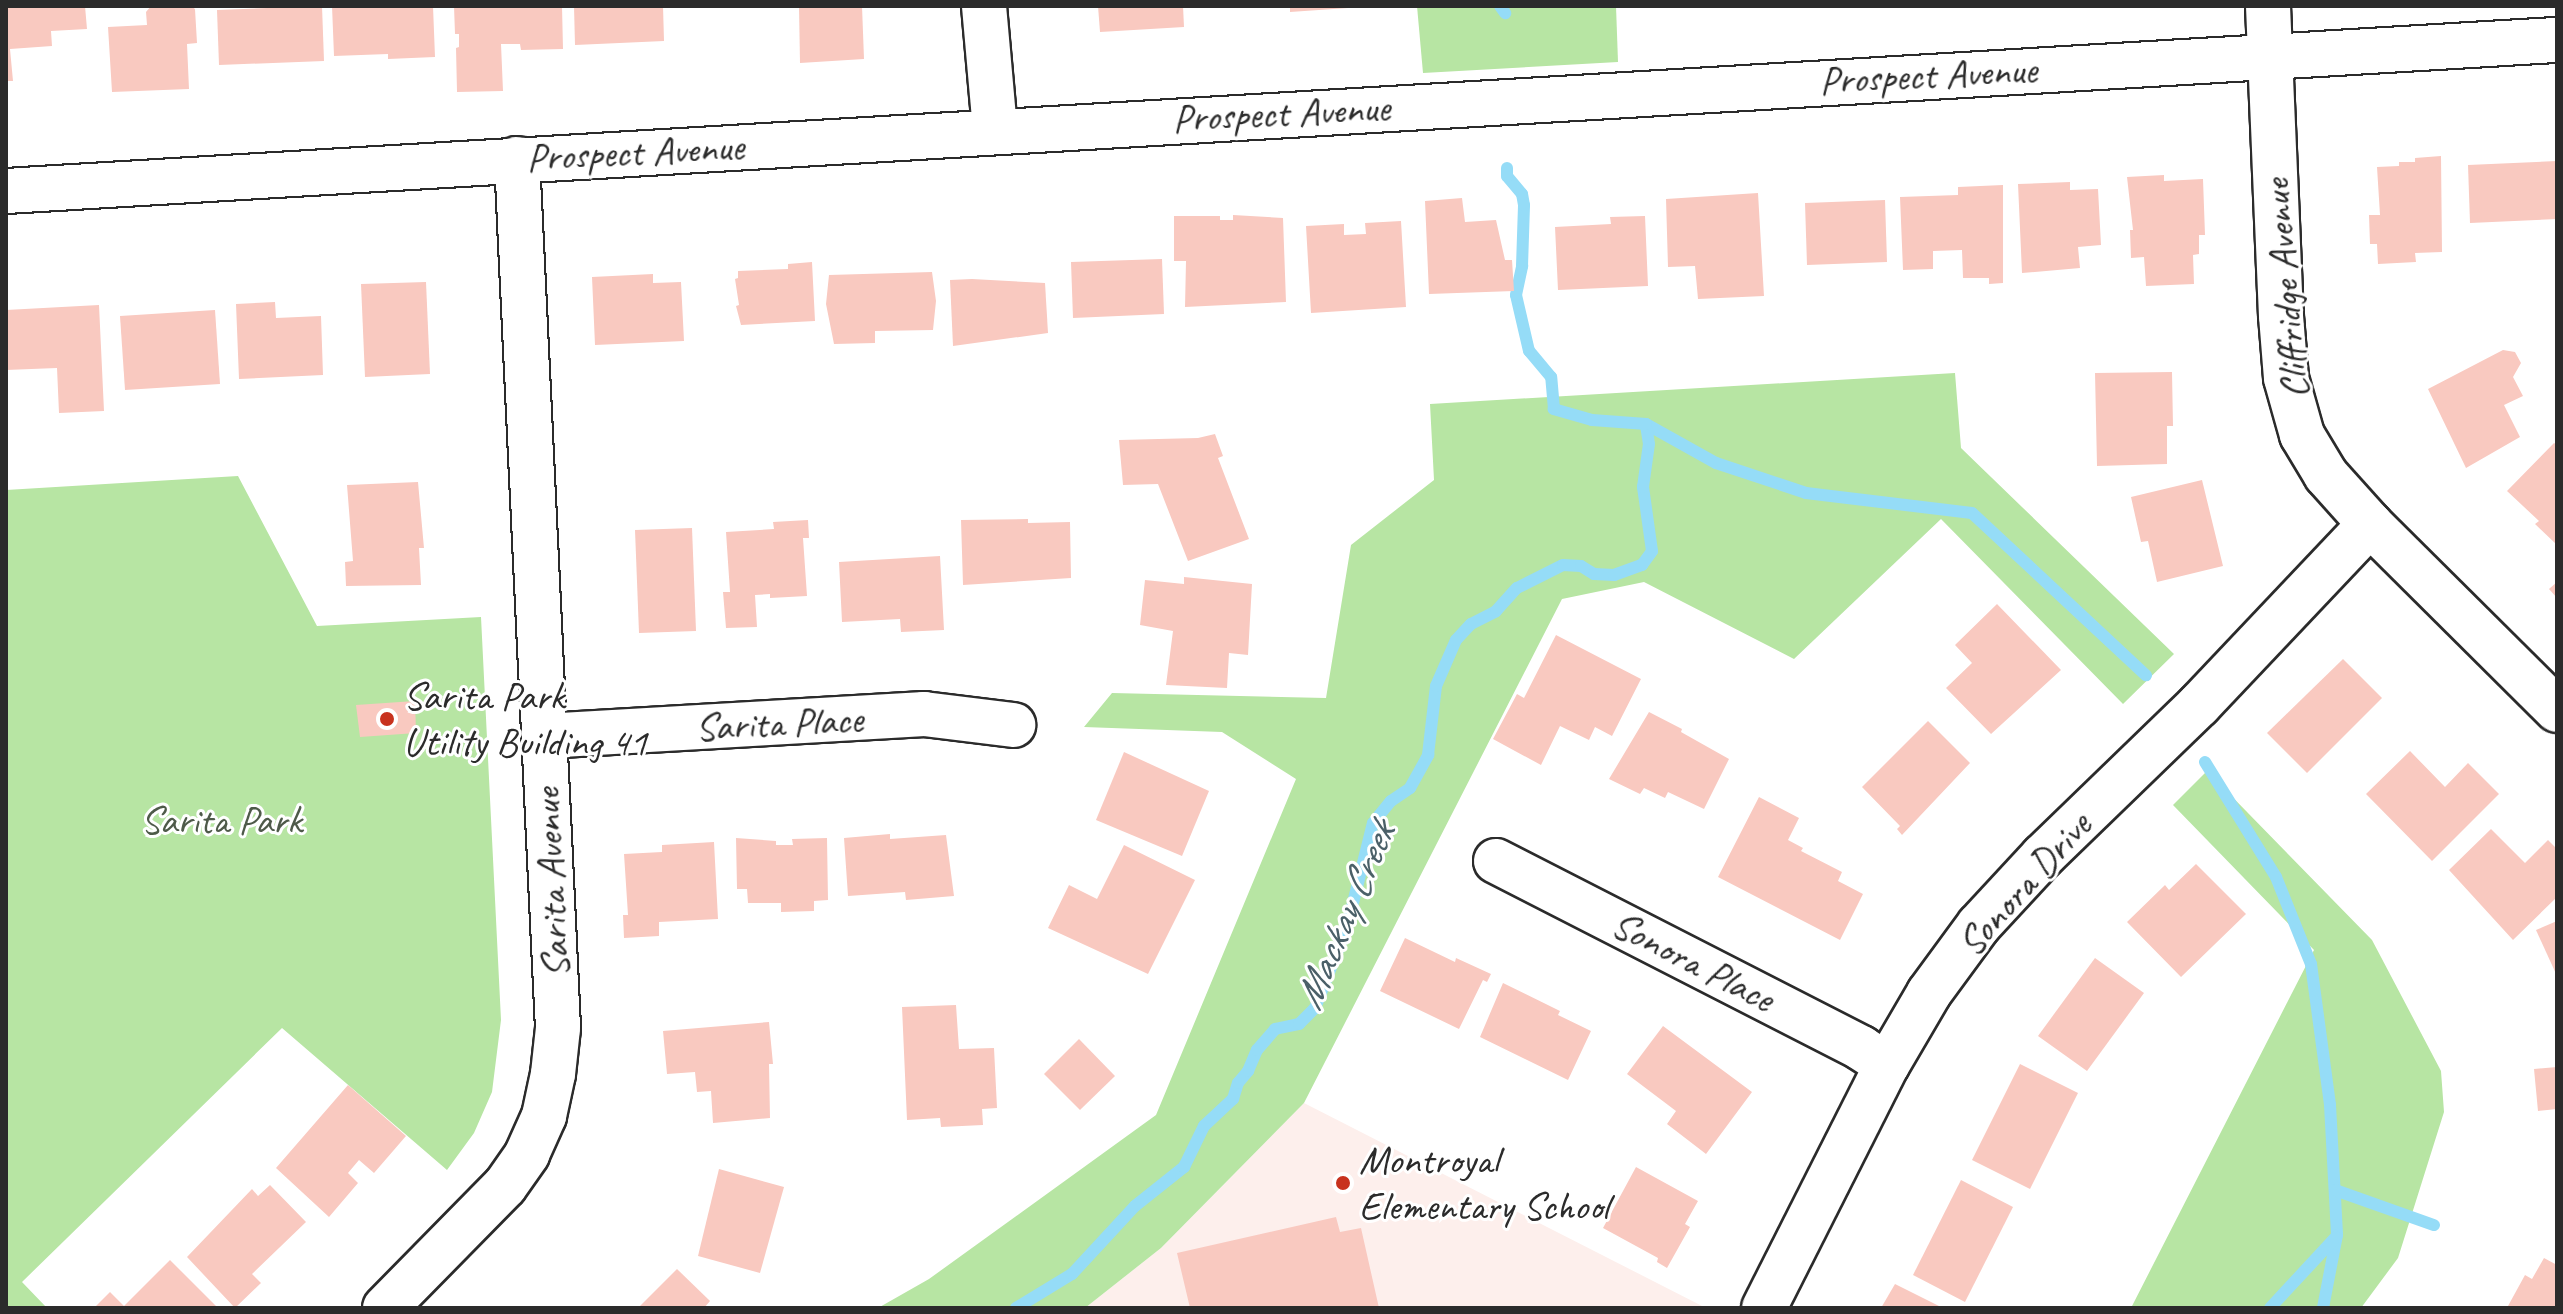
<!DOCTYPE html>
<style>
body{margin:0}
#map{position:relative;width:2563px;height:1314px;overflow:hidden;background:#fff;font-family:Caveat,sans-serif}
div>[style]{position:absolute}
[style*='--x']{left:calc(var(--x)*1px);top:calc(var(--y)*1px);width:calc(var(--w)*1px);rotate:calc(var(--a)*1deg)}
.built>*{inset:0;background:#fdefec}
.green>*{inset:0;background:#b7e5a3}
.stream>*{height:12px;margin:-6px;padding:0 6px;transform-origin:6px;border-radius:6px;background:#95dcf7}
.building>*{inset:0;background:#f9c9c0}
.roads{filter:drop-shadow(2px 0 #2b2b2b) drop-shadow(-2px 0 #2b2b2b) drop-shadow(0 2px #2b2b2b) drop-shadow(0 -2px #2b2b2b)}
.minor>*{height:44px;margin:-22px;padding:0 22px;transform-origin:22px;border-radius:22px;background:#fff}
.dots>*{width:22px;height:22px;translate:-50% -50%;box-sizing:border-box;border:4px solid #fff;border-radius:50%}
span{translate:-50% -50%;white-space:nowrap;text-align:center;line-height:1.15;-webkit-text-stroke:6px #fff;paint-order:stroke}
.street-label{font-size:40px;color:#2b2b2b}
.poi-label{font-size:40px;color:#2b2b2b}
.left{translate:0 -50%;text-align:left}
.park-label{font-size:40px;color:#4e5a49}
.water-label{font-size:42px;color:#4b6068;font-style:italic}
.frame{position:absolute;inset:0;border:8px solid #2b2b2b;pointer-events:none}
</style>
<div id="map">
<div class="built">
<div style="clip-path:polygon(1304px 1103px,1706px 1308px,1085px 1308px,1161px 1248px)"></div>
</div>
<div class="green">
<div style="clip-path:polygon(1417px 6px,1616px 6px,1618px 62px,1423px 73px)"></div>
<div style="clip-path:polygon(1955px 373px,1961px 448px,2174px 654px,2123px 704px,1941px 519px,1794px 659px,1644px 582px,1562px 599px,1304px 1103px,1161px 1248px,1085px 1308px,878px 1308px,929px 1279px,1156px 1115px,1296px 779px,1222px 732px,1084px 727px,1112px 693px,1326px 698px,1351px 545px,1434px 480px,1430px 404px)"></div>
<div style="clip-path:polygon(238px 476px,317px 626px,481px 617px,501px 1020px,492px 1092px,474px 1133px,447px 1170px,282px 1028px,22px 1282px,47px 1308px,6px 1308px,6px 490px)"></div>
<div style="clip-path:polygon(2207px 771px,2372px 940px,2441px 1071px,2444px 1112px,2398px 1258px,2361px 1308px,2131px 1308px,2314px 950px,2173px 805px)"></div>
</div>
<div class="stream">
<div style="--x:1500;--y:6;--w:9;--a:54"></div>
<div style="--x:1646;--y:424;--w:80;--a:29.1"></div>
<div style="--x:1716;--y:463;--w:95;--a:18.4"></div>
<div style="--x:1806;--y:493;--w:167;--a:6.9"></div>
<div style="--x:1972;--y:513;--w:238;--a:43"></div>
<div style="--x:2205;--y:762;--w:135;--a:58.3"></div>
<div style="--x:2276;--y:877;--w:94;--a:68.1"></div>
<div style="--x:2311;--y:964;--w:142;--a:82.3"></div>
<div style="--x:2330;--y:1105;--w:130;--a:86.9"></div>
<div style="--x:2337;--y:1235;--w:74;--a:100.9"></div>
<div style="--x:2335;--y:1190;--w:105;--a:19.5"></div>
<div style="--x:1016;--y:1308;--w:66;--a:-31.3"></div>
<div style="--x:1072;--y:1274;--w:93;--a:-47.2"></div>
<div style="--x:1135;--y:1206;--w:63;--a:-38.5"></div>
<div style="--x:1184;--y:1167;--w:46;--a:-64"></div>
<div style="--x:1204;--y:1126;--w:40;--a:-43"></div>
<div style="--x:1233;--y:1099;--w:17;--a:-73"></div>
<div style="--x:1238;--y:1083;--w:16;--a:-50"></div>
<div style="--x:1248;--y:1071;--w:23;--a:-67"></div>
<div style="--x:1257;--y:1050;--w:28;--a:-49"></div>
<div style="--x:1275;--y:1029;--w:25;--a:-12"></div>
<div style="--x:1299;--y:1024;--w:23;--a:-45"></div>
<div style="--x:1315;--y:1008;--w:87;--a:-68.4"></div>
<div style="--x:1347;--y:927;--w:107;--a:-76"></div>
<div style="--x:1373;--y:823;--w:28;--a:-51"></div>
<div style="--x:1391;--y:801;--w:23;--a:-34"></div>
<div style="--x:1410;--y:788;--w:38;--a:-61"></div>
<div style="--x:1428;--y:755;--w:69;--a:-83.4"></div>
<div style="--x:1436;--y:686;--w:50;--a:-66.5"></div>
<div style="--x:1456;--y:640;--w:22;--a:-47"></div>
<div style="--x:1471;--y:624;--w:28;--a:-27"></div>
<div style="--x:1496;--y:611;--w:31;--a:-48"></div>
<div style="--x:1517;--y:588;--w:51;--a:-26.6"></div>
<div style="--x:1563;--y:565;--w:18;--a:3"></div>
<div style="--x:1581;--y:566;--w:15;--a:32"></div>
<div style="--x:1594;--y:574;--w:20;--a:3"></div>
<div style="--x:1614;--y:575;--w:30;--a:-20"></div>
<div style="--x:1642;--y:565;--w:17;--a:-54"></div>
<div style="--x:1652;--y:551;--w:65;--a:-98"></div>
<div style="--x:1643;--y:487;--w:43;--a:-82.1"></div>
<div style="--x:1649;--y:444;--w:20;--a:-99"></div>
<div style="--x:1646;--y:424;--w:54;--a:-175.8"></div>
<div style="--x:1592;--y:420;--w:40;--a:-164"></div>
<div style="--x:1554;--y:409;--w:32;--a:-95"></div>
<div style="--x:1551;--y:377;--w:34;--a:-130"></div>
<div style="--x:1529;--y:351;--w:57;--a:-103.1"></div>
<div style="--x:1516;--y:295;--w:30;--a:-78"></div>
<div style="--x:1522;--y:266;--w:61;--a:-88.1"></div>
<div style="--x:1524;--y:205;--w:11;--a:-100"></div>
<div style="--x:1522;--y:194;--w:23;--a:-130"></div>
<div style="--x:1507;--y:176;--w:8;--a:-90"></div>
<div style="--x:2270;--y:1308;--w:97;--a:-47.1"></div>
</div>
<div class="building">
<div style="clip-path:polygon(6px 6px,85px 6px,87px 29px,51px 31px,52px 46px,10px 49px,13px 81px,6px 81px)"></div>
<div style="clip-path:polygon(151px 6px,191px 6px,195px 9px,197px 43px,187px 44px,189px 89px,112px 92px,108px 27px,147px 25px,146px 12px)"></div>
<div style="clip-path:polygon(322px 6px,324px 61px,219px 65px,217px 10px)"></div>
<div style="clip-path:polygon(332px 6px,433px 6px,435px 57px,388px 59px,388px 54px,334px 56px)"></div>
<div style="clip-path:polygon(454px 6px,562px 6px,563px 49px,521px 50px,520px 44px,501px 44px,503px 91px,457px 92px,456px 48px,459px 47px,459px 34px,455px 34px)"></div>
<div style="clip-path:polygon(574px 6px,663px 6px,664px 41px,575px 45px)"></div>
<div style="clip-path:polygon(799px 6px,862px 6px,864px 59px,800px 63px)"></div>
<div style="clip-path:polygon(1098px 6px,1183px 6px,1184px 27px,1100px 32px)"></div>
<div style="clip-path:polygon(1290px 6px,1348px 6px,1348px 8px,1290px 12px)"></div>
<div style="clip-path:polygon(2441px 156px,2442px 252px,2415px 253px,2416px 262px,2378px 264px,2377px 244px,2370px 244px,2369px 215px,2380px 215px,2377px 167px,2399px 166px,2399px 162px,2415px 162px,2415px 158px)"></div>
<div style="clip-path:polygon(2557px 161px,2557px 219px,2470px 223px,2468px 165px)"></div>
<div style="clip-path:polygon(2164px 175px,2164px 181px,2203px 179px,2205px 235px,2199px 235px,2199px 254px,2193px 255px,2194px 284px,2146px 286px,2144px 257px,2131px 258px,2130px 230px,2133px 230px,2127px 177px)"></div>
<div style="clip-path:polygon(2070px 182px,2070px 190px,2098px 189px,2101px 245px,2078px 247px,2080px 268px,2022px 273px,2018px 184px)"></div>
<div style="clip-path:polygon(2003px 185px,2003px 283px,1989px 284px,1989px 278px,1963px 278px,1962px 250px,1933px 251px,1933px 269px,1903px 270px,1900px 197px,1958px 195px,1958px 187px)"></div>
<div style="clip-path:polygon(1758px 193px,1764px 296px,1698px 299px,1695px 266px,1668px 267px,1666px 199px)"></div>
<div style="clip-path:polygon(1462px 198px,1465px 222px,1496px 220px,1505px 260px,1512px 260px,1514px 291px,1429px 294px,1425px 201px)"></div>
<div style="clip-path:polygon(1885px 200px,1887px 262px,1807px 265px,1805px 203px)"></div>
<div style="clip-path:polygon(1233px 215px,1283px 218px,1286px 302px,1185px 307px,1186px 261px,1174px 261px,1174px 216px,1220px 216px,1220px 220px,1233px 220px)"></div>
<div style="clip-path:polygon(1645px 216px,1648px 286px,1558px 290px,1555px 227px,1611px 224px,1610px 217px)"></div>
<div style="clip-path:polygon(1401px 221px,1406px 307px,1311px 313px,1306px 226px,1344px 224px,1344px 235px,1366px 234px,1365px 223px)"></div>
<div style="clip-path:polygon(1162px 259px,1164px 314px,1073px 318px,1071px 262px)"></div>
<div style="clip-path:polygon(812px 262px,815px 321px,741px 325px,736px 306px,739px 305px,735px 279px,738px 278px,738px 271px,788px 269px,788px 264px)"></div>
<div style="clip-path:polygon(932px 272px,936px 301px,933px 330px,875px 331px,875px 343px,834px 344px,826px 304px,829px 275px)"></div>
<div style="clip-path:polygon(653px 274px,653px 283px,681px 282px,684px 341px,595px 345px,592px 277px)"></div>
<div style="clip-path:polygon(972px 279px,1045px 283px,1048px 333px,953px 346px,950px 280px)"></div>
<div style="clip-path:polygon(426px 282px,430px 374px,365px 377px,361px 284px)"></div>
<div style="clip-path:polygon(275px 302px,276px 318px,321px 316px,323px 375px,239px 379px,236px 304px)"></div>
<div style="clip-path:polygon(99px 305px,104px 411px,59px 413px,57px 368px,6px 370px,6px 310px)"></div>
<div style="clip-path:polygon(215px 310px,220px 384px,125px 390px,120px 316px)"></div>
<div style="clip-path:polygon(2503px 350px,2515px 352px,2521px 363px,2513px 377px,2523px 396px,2504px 405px,2520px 437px,2466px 468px,2428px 389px)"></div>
<div style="clip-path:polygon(2172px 372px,2173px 426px,2167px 426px,2167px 464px,2097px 466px,2095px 373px)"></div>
<div style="clip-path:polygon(1215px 434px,1223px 456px,1218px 458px,1249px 539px,1188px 561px,1158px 484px,1123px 485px,1119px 440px,1198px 438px)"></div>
<div style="clip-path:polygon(2554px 443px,2557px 445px,2557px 545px,2535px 524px,2539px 521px,2507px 491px)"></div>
<div style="clip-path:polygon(2202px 480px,2223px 566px,2157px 582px,2148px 541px,2141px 542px,2131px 497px)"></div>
<div style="clip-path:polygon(418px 482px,424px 548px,419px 548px,421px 585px,346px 586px,345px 562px,353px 561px,347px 485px)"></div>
<div style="clip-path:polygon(1028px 519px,1028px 523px,1070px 522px,1071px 578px,963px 585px,961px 520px)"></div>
<div style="clip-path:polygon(808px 520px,809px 538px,803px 538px,807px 596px,770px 598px,770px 594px,755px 595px,757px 627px,726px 628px,723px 592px,730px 592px,726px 532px,774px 529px,773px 522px)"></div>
<div style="clip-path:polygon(692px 528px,696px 631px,639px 633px,635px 530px)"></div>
<div style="clip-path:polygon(940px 556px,944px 630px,901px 632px,900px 619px,842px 622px,839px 562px)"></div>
<div style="clip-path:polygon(1184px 577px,1252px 584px,1248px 655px,1229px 653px,1227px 688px,1166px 685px,1173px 631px,1140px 625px,1145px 580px,1184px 584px)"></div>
<div style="clip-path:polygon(2557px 582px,2557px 598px,2549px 589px)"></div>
<div style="clip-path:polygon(1997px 604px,2061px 670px,1991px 734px,1946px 688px,1972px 663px,1955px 645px)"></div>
<div style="clip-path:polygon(1556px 635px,1641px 679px,1612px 736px,1595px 727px,1589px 740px,1560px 726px,1541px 765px,1493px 739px,1517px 694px,1524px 698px)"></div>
<div style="clip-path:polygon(2343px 659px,2382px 698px,2307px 773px,2267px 733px)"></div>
<div style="clip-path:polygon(415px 701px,416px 733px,360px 737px,356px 705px)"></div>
<div style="clip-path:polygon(1649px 712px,1682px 729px,1681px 732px,1729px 759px,1704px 809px,1668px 792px,1665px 798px,1644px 788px,1640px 794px,1609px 779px)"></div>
<div style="clip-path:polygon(1928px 721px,1970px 763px,1902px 835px,1897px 829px,1900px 826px,1862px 787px)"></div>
<div style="clip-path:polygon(2410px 751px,2445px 787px,2468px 763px,2499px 794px,2432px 861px,2366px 794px)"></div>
<div style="clip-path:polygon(1124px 752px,1209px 791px,1182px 856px,1096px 820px)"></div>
<div style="clip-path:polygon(1759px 797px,1799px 818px,1788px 840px,1803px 848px,1801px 851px,1842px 872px,1838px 881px,1863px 894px,1840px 940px,1718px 877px)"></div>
<div style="clip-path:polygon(2491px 829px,2525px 863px,2548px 840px,2557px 849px,2557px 897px,2513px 940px,2449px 870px)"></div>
<div style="clip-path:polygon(890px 834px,890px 839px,946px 835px,954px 896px,906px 900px,905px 892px,848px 896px,844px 838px)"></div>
<div style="clip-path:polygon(736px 838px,776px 841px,776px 845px,793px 845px,792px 839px,827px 838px,828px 900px,814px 901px,814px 911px,781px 912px,781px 903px,748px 903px,747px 889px,737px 889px)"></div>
<div style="clip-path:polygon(714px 842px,718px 919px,659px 922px,659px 936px,624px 938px,623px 915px,628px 915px,624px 854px,662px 852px,662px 845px)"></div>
<div style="clip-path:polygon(1124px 845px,1195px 880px,1148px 974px,1048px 928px,1069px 885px,1097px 899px)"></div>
<div style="clip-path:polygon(2196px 864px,2246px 914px,2181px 977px,2127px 922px,2165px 885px,2169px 890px)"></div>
<div style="clip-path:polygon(2557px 921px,2557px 976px,2536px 930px)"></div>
<div style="clip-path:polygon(1405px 938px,1455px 962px,1456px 958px,1491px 974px,1487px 982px,1483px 980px,1459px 1029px,1380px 991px)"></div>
<div style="clip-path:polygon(2095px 958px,2144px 993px,2087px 1071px,2038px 1036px)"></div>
<div style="clip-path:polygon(1503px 983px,1560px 1011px,1558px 1015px,1591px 1031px,1568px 1080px,1480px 1037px)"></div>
<div style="clip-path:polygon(956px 1005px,959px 1049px,994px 1048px,997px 1108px,982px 1109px,983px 1125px,941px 1127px,940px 1118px,907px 1120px,902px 1007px)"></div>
<div style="clip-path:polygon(769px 1022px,773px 1064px,769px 1064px,770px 1118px,713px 1123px,711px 1091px,697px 1092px,695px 1072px,667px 1074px,663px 1031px)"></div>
<div style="clip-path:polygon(1663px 1026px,1752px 1092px,1706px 1154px,1667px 1124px,1676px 1111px,1627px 1074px)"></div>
<div style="clip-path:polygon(1079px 1039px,1115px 1076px,1080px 1110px,1044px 1074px)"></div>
<div style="clip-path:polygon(2020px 1064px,2078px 1093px,2030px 1189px,1972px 1160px)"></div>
<div style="clip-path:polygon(2557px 1067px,2557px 1109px,2538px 1111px,2534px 1069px)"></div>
<div style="clip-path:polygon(348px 1085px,406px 1136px,374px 1173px,359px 1160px,348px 1173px,358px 1183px,329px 1217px,276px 1168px)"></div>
<div style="clip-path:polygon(1636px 1167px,1698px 1201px,1685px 1224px,1690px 1227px,1667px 1268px,1657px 1262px,1658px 1258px,1603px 1228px)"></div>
<div style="clip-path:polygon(719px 1169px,784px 1187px,760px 1273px,698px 1256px)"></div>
<div style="clip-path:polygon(1961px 1180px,2013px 1207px,1965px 1302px,1913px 1275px)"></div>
<div style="clip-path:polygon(270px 1185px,306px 1222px,252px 1274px,261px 1283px,235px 1308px,187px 1257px,252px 1189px,258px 1196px)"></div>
<div style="clip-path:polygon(1336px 1217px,1340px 1232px,1361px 1228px,1379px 1308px,1190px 1308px,1177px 1253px)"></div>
<div style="clip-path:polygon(2544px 1258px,2557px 1265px,2557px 1308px,2508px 1306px,2525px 1275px,2532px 1279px)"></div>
<div style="clip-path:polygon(170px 1260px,218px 1308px,94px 1308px,110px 1292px,124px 1306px)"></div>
<div style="clip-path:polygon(677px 1269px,710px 1301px,704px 1308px,638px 1308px)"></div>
<div style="clip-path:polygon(1895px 1284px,1943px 1308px,1881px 1308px)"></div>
</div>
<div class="roads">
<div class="minor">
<div style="--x:984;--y:6;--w:124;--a:84.9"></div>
<div style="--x:2268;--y:6;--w:310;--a:87.6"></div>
<div style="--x:2281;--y:316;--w:62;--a:85.4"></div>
<div style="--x:2286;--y:378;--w:59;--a:74.3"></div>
<div style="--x:2302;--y:435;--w:47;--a:59"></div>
<div style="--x:2326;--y:475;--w:66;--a:48.1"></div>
<div style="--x:2370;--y:524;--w:264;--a:44.8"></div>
<div style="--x:6;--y:191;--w:2555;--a:-3.39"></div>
<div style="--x:544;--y:736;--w:381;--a:-3.3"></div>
<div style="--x:924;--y:714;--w:90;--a:7"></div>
<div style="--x:1496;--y:861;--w:410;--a:27.1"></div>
<div style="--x:1861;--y:1048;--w:31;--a:33"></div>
<div style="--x:385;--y:1308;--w:171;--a:-45.5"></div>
<div style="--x:505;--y:1186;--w:39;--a:-55"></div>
<div style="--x:527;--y:1154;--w:42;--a:-65.9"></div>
<div style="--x:544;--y:1116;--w:43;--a:-77.9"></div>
<div style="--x:553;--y:1074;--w:46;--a:-83.8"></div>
<div style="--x:558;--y:1028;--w:870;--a:-92.7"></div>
<div style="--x:1764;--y:1308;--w:272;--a:-63.2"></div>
<div style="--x:1887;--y:1065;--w:83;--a:-59.7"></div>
<div style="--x:1929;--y:993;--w:84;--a:-53.7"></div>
<div style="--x:1979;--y:925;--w:94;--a:-47.2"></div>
<div style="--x:2043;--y:856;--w:217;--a:-44.1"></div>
<div style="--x:2199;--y:705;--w:249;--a:-46.6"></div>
</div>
</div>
<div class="dots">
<div style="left:387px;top:719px;background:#c8321e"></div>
<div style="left:1343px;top:1183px;background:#c8321e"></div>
</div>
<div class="street-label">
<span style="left:1928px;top:75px;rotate:-3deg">Prospect Avenue</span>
<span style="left:1281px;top:113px;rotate:-3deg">Prospect Avenue</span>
<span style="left:635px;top:152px;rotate:-3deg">Prospect Avenue</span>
<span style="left:2285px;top:289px;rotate:-95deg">Cliffridge Avenue</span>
<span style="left:779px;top:723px;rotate:-3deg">Sarita Place</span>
<span style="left:551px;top:883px;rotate:-93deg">Sarita Avenue</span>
<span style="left:2024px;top:884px;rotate:-48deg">Sonora Drive</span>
<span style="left:1693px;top:961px;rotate:27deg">Sonora Place</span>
</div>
<div class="poi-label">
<span class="left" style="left:403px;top:719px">Sarita Park<br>Utility Building 41</span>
<span class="left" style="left:1359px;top:1183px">Montroyal<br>Elementary School</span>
</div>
<div class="park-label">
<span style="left:221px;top:820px">Sarita Park</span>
</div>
<div class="water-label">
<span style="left:1345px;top:916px;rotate:-67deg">Mackay Creek</span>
</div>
<div class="frame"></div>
</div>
